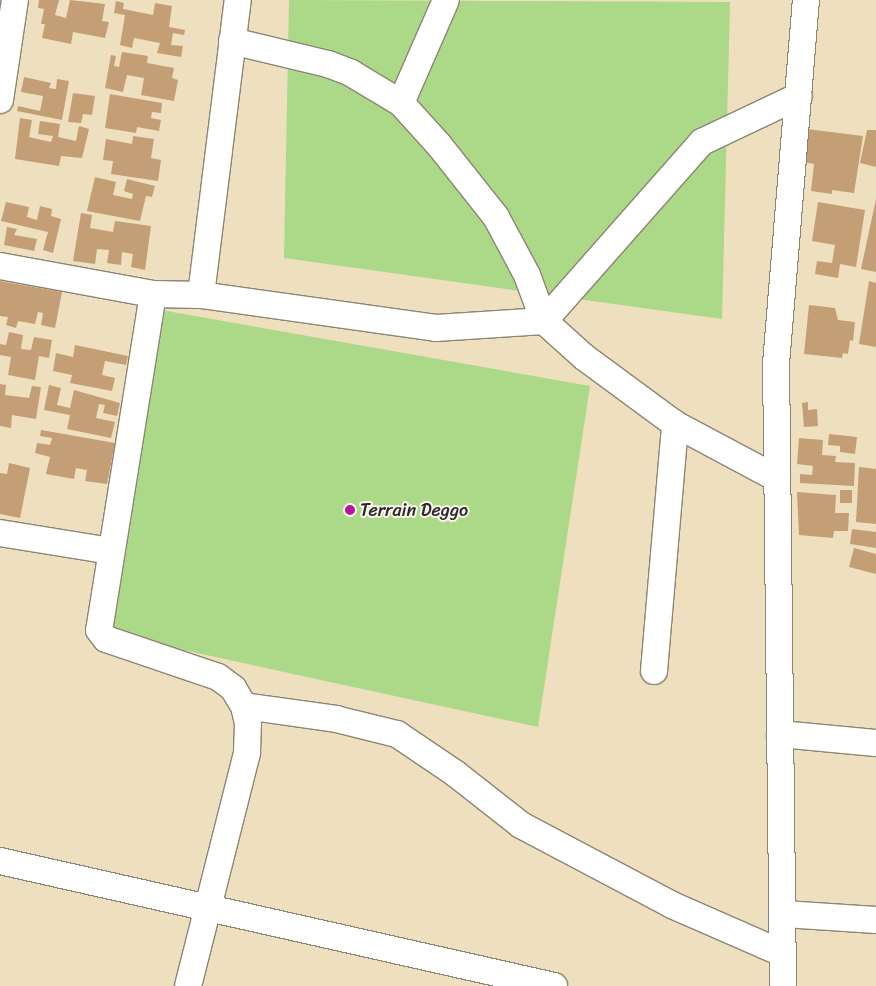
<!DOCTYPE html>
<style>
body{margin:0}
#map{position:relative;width:876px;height:986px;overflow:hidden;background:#eedfbe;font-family:Sriracha,sans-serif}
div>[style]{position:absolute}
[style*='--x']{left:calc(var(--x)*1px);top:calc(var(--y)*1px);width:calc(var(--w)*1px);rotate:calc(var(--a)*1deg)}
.green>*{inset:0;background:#abd987}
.building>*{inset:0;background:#c49f76}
.roads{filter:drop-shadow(1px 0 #8c8574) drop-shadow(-1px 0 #8c8574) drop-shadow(0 1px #8c8574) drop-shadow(0 -1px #8c8574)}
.minor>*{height:26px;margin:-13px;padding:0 13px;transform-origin:13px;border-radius:13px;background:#fff}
.dots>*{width:14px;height:14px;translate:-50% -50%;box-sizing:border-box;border:2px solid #fbf7ec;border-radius:50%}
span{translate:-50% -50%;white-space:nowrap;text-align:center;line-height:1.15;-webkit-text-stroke:4px #fbf7ec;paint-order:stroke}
.poi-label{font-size:18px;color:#2b2b2b}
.left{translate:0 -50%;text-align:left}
</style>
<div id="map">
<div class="green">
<div style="clip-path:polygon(289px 0,730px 2px,722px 319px,284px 258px)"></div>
<div style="clip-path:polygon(161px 310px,590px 386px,538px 727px,109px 634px)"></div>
</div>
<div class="building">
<div style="clip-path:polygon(39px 0,59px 0,55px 15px,66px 18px,70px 0,105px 4px,102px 21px,109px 22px,105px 38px,73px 32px,71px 44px,42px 38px,45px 24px,41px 24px,44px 9px,38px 8px)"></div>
<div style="clip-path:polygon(116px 1px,124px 3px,123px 9px,153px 15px,155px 3px,172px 6px,169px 27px,185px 30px,184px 35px,173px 33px,171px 45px,183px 46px,181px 57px,157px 53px,160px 43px,134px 38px,132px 48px,120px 45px,125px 15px,114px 13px)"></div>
<div style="clip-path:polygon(122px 52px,148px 56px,147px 63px,174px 68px,172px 78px,178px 80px,174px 101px,141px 95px,144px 78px,127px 75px,123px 92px,105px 88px,111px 55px,116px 56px,114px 66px,119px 67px)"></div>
<div style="clip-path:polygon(24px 77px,51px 83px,49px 88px,56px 89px,57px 79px,69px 81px,62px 120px,17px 111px,18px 106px,40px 111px,43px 96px,21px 92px)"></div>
<div style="clip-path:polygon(73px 93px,95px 96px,92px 115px,83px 114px,81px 123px,68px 122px)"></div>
<div style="clip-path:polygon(110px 94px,162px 103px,161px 113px,152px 112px,151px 118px,161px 120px,159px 131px,137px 127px,136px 133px,105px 128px)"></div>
<div style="clip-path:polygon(20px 118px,32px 120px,29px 137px,51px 142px,53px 136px,38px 134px,40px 121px,60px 124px,58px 137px,76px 141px,79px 126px,89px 129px,82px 158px,61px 156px,59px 166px,15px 159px)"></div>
<div style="clip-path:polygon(807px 129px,863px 136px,854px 193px,832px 190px,832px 194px,811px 191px,814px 164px,804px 162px)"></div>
<div style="clip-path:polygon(867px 130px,876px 130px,876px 167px,860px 163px)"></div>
<div style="clip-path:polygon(133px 136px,154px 139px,151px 158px,161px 160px,158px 181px,111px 174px,113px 161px,103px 160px,106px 139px,132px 144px)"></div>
<div style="clip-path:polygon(95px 177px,116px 182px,113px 195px,132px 199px,133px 194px,124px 191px,127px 179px,155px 186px,152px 197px,146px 196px,140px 221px,87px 211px)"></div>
<div style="clip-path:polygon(876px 199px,876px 272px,861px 269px)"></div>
<div style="clip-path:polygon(6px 202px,29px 207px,27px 217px,37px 220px,40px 206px,52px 209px,51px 216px,61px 219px,53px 253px,43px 250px,48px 232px,1px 221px)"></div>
<div style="clip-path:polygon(818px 202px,865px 210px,856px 267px,840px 264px,838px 278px,815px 274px,817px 261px,832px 263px,835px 245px,812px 241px)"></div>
<div style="clip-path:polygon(81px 213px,92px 215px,90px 228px,113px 232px,115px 221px,151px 226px,145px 270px,131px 267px,133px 254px,122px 252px,121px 265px,107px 263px,109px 250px,97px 249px,95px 264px,73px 261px)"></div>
<div style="clip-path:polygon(7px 227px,17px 229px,14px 235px,37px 239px,34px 251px,4px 245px)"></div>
<div style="clip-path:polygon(0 281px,62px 292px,55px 328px,41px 325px,43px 313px,38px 312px,35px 324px,18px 321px,16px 328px,6px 325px,8px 317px,0 316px)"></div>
<div style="clip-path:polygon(869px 281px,876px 283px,876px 347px,859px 344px)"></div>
<div style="clip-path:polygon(809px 305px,835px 308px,838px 320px,855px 322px,853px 341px,850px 340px,848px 354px,843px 353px,842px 358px,804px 354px)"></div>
<div style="clip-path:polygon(9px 332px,23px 335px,21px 349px,31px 350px,34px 337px,52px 340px,49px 358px,39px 356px,35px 380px,8px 375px,11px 357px,0 355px,0 344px,6px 345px)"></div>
<div style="clip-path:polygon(75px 345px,128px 356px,126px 365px,105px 361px,102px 375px,115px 378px,112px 391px,70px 383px,72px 375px,53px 371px,56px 353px,73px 357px)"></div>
<div style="clip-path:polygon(0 384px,6px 385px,5px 395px,29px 398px,32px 386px,41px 387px,36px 419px,12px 415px,11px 428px,0 426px)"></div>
<div style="clip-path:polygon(49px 385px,61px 388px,57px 405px,70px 408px,74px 390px,120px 403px,117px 416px,103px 413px,105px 405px,99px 404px,96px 418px,115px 422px,111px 438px,67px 429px,70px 415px,44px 410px)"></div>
<div style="clip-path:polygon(808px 402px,808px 410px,817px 409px,818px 426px,804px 427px,802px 403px)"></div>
<div style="clip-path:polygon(41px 430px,115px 443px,107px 484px,85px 481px,87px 470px,76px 468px,74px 479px,46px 474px,50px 457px,35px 453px,37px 443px,50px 445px,52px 438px,40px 436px)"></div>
<div style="clip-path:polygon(829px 434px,857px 437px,855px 454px,840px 452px,840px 446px,828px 445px)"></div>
<div style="clip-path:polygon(799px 438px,823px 440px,822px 455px,836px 456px,835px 462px,855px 463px,854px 486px,800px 483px,800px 474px,812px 475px,813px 466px,797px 464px)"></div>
<div style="clip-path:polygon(9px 463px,30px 468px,20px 518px,0 514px,0 473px,7px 474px)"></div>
<div style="clip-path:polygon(859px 467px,876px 469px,876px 524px,856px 522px)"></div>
<div style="clip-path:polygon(840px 490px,852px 490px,852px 503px,840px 503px)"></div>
<div style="clip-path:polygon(797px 492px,836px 495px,835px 513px,849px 513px,848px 531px,834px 531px,833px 538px,799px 535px)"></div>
<div style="clip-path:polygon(852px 529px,876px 532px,876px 548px,850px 544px)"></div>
<div style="clip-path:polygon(854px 548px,876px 554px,876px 574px,849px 567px)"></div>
</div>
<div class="roads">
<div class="minor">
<div style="--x:232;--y:41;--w:99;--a:13.5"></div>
<div style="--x:328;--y:64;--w:25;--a:21"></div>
<div style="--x:351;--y:73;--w:58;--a:31"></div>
<div style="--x:401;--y:103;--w:57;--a:47.9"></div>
<div style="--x:439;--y:145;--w:92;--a:51.6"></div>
<div style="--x:496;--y:217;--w:66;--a:61.9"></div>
<div style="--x:527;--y:275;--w:49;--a:69.7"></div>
<div style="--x:544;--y:321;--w:239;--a:-48.6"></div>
<div style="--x:702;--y:142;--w:107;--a:-25.4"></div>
<div style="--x:0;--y:100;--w:101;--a:-81.5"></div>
<div style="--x:401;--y:103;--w:112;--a:-66.4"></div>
<div style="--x:0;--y:266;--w:156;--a:10.4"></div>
<div style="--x:153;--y:294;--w:48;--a:1.2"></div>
<div style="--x:201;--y:295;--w:237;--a:8"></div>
<div style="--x:436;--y:328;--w:108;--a:-3.7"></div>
<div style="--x:544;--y:321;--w:54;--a:42"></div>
<div style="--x:584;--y:357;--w:113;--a:36.4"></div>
<div style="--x:675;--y:424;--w:115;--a:28.1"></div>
<div style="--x:153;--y:294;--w:340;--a:99.1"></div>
<div style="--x:99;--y:630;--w:11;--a:52"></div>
<div style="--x:106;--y:639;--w:118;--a:18.7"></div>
<div style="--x:218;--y:677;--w:19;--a:36"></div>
<div style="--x:233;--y:688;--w:21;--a:59"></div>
<div style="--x:244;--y:706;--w:17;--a:77"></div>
<div style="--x:248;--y:723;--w:30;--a:92"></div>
<div style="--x:247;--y:753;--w:240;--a:104.2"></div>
<div style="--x:201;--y:295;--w:297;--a:-82.9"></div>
<div style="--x:0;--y:533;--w:112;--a:9.2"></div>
<div style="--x:654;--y:671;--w:248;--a:-85.1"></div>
<div style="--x:244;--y:706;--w:93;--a:8"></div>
<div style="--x:336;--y:719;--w:63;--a:13.8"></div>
<div style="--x:397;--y:734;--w:71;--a:34.1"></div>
<div style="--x:456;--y:774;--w:83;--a:38.1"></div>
<div style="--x:521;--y:825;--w:171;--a:27.9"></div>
<div style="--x:672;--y:905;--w:120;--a:23.6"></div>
<div style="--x:780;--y:734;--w:96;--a:5.4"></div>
<div style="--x:0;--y:861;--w:568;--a:12.71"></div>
<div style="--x:784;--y:914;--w:92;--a:3.7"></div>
<div style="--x:783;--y:986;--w:622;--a:-90.64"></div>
<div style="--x:776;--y:364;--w:365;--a:-85.3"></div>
</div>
</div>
<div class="dots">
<div style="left:350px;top:510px;background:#b5179e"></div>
</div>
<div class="poi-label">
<span class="left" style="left:360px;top:510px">Terrain Deggo</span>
</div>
</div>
